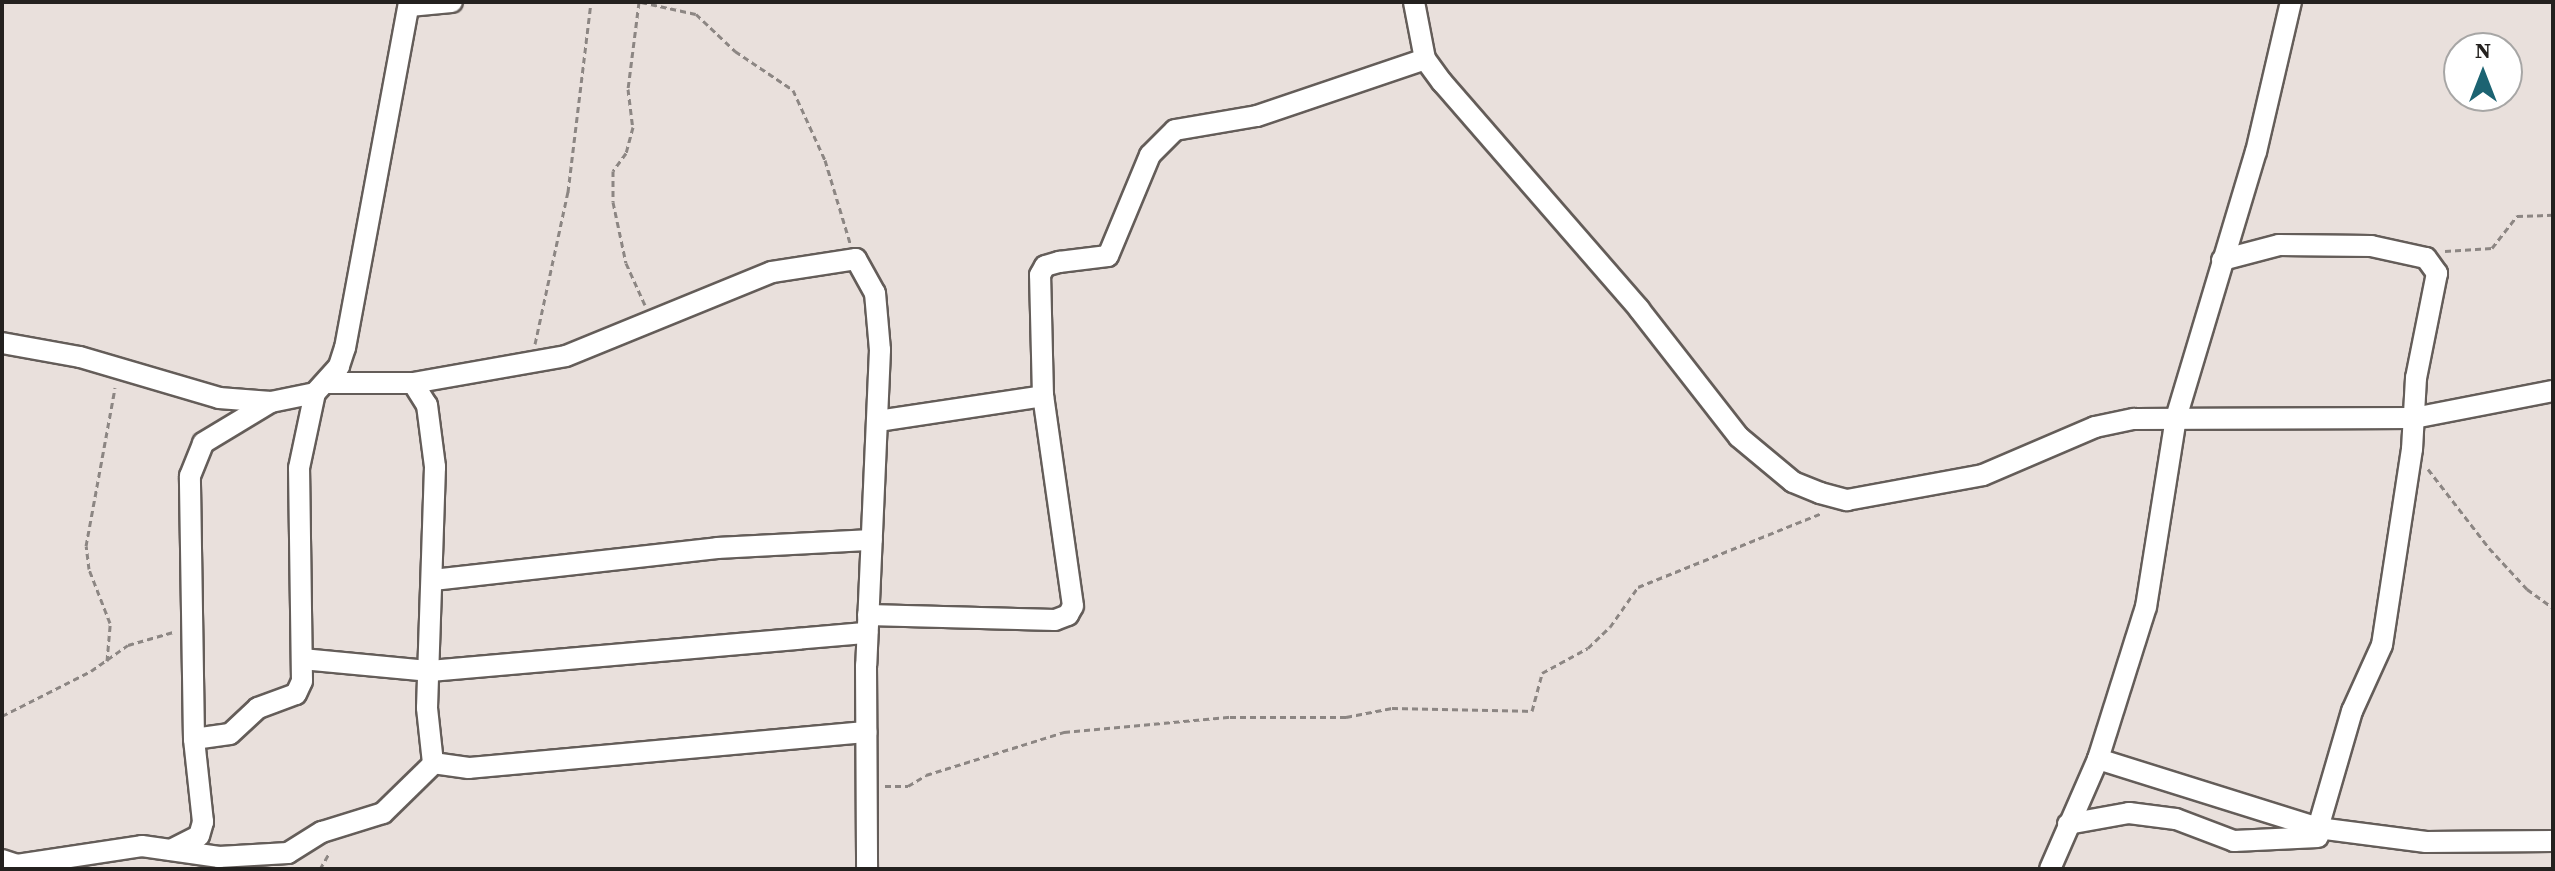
<!DOCTYPE html>
<style>
body{margin:0}
#map{position:relative;width:2555px;height:871px;overflow:hidden;background:#e9e0dc;font-family:"Source Serif 4",serif}
div>[style]{position:absolute}
[style*='--x']{left:calc(var(--x)*1px);top:calc(var(--y)*1px);width:calc(var(--w)*1px);rotate:calc(var(--a)*1deg)}
.path>*{height:3px;margin-top:-1.5px;transform-origin:0;background:repeating-linear-gradient(90deg,#8c8683 0 6px,transparent 0 10px)}
.roads{filter:drop-shadow(2px 0 #645d59) drop-shadow(-2px 0 #645d59) drop-shadow(0 2px #645d59) drop-shadow(0 -2px #645d59)}
.minor>*{height:20px;margin:-10px;padding:0 10px;transform-origin:10px;border-radius:10px;background:#fff}
span{translate:-50% -50%;white-space:nowrap;text-align:center;line-height:1.15;-webkit-text-stroke:8px #fff;paint-order:stroke}
.frame{position:absolute;inset:0;border:4px solid #24211f;pointer-events:none}
.north{position:absolute;left:2443px;top:32px;width:80px;height:80px;box-sizing:border-box;background:#fff;border:2px solid #a7a6a5;border-radius:50%;rotate:0deg;font-size:22px;font-weight:700;line-height:32px;text-align:center;color:#24211f}
.north::after{content:'';display:block;margin:auto;width:28px;height:36px;background:#1c6372;clip-path:polygon(50% 0,100% 100%,50% 72%,0 100%)}
</style>
<div id="map">
<div class="path">
<div style="--x:639;--y:2;--w:88;--a:97.2"></div>
<div style="--x:628;--y:89;--w:38;--a:83"></div>
<div style="--x:633;--y:127;--w:27;--a:105"></div>
<div style="--x:626;--y:153;--w:22;--a:126"></div>
<div style="--x:613;--y:171;--w:31;--a:90"></div>
<div style="--x:613;--y:202;--w:62;--a:78"></div>
<div style="--x:626;--y:263;--w:46;--a:65.7"></div>
<div style="--x:641;--y:2;--w:56;--a:12.3"></div>
<div style="--x:696;--y:14;--w:54;--a:43.5"></div>
<div style="--x:735;--y:51;--w:70;--a:33.9"></div>
<div style="--x:793;--y:90;--w:77;--a:65.4"></div>
<div style="--x:825;--y:160;--w:87;--a:73.2"></div>
<div style="--x:2445;--y:251;--w:47;--a:-3.7"></div>
<div style="--x:2492;--y:248;--w:41;--a:-52"></div>
<div style="--x:2517;--y:216;--w:36;--a:-2"></div>
<div style="--x:535;--y:344;--w:156;--a:-77.8"></div>
<div style="--x:568;--y:192;--w:191;--a:-83.1"></div>
<div style="--x:2428;--y:469;--w:100;--a:52.3"></div>
<div style="--x:2489;--y:548;--w:56;--a:47.2"></div>
<div style="--x:2527;--y:589;--w:32;--a:36"></div>
<div style="--x:107;--y:661;--w:38;--a:-85"></div>
<div style="--x:110;--y:623;--w:58;--a:-111.3"></div>
<div style="--x:89;--y:569;--w:23;--a:-97"></div>
<div style="--x:86;--y:546;--w:161;--a:-79.6"></div>
<div style="--x:2;--y:716;--w:100;--a:-26.8"></div>
<div style="--x:91;--y:671;--w:45;--a:-35.1"></div>
<div style="--x:128;--y:645;--w:47;--a:-16.1"></div>
<div style="--x:885;--y:786;--w:23;--a:0"></div>
<div style="--x:908;--y:786;--w:21;--a:-31"></div>
<div style="--x:926;--y:775;--w:145;--a:-17.3"></div>
<div style="--x:1064;--y:732;--w:167;--a:-5.2"></div>
<div style="--x:1230;--y:717;--w:116;--a:0"></div>
<div style="--x:1346;--y:717;--w:47;--a:-11.1"></div>
<div style="--x:1392;--y:708;--w:140;--a:1.2"></div>
<div style="--x:1532;--y:711;--w:39;--a:-75"></div>
<div style="--x:1542;--y:673;--w:52;--a:-28.5"></div>
<div style="--x:1588;--y:648;--w:30;--a:-44"></div>
<div style="--x:1610;--y:627;--w:49;--a:-55"></div>
<div style="--x:1638;--y:587;--w:198;--a:-21.9"></div>
<div style="--x:320;--y:869;--w:20;--a:-60"></div>
</div>
<div class="roads">
<div class="minor">
<div style="--x:1414;--y:2;--w:58;--a:79.1"></div>
<div style="--x:1425;--y:59;--w:29;--a:54"></div>
<div style="--x:1442;--y:82;--w:301;--a:49"></div>
<div style="--x:1639;--y:309;--w:162;--a:52"></div>
<div style="--x:1739;--y:437;--w:70;--a:39.8"></div>
<div style="--x:1793;--y:482;--w:29;--a:22"></div>
<div style="--x:1820;--y:493;--w:28;--a:15"></div>
<div style="--x:1847;--y:500;--w:138;--a:-10.4"></div>
<div style="--x:1983;--y:475;--w:122;--a:-23.2"></div>
<div style="--x:2095;--y:427;--w:40;--a:-12"></div>
<div style="--x:2134;--y:419;--w:280;--a:-0.2"></div>
<div style="--x:2414;--y:418;--w:142;--a:-11"></div>
<div style="--x:409;--y:6;--w:43;--a:-5.3"></div>
<div style="--x:2222;--y:260;--w:59;--a:-14.7"></div>
<div style="--x:2279;--y:245;--w:92;--a:0.6"></div>
<div style="--x:2371;--y:246;--w:56;--a:12.3"></div>
<div style="--x:2426;--y:258;--w:19;--a:54"></div>
<div style="--x:2437;--y:273;--w:107;--a:101.3"></div>
<div style="--x:2416;--y:378;--w:71;--a:93.2"></div>
<div style="--x:2412;--y:449;--w:198;--a:98.7"></div>
<div style="--x:2382;--y:645;--w:72;--a:114.4"></div>
<div style="--x:2352;--y:711;--w:122;--a:106.2"></div>
<div style="--x:2;--y:343;--w:79;--a:10.2"></div>
<div style="--x:80;--y:357;--w:145;--a:16.4"></div>
<div style="--x:219;--y:398;--w:52;--a:4.4"></div>
<div style="--x:271;--y:402;--w:45;--a:-11.6"></div>
<div style="--x:315;--y:393;--w:36;--a:-48"></div>
<div style="--x:339;--y:366;--w:19;--a:-72"></div>
<div style="--x:345;--y:348;--w:352;--a:-79.5"></div>
<div style="--x:327;--y:383;--w:86;--a:0"></div>
<div style="--x:413;--y:383;--w:155;--a:-10"></div>
<div style="--x:566;--y:356;--w:222;--a:-22.2"></div>
<div style="--x:772;--y:272;--w:85;--a:-8.8"></div>
<div style="--x:856;--y:259;--w:39;--a:61"></div>
<div style="--x:875;--y:293;--w:57;--a:85"></div>
<div style="--x:880;--y:350;--w:315;--a:92.5"></div>
<div style="--x:866;--y:665;--w:204;--a:89.7"></div>
<div style="--x:413;--y:383;--w:26;--a:58"></div>
<div style="--x:427;--y:405;--w:63;--a:82.6"></div>
<div style="--x:435;--y:467;--w:241;--a:91.9"></div>
<div style="--x:427;--y:708;--w:55;--a:83.8"></div>
<div style="--x:433;--y:763;--w:36;--a:8"></div>
<div style="--x:469;--y:768;--w:399;--a:-5.2"></div>
<div style="--x:878;--y:421;--w:167;--a:-8.6"></div>
<div style="--x:1043;--y:396;--w:121;--a:-91.4"></div>
<div style="--x:1040;--y:275;--w:10;--a:-61"></div>
<div style="--x:1045;--y:266;--w:15;--a:-16"></div>
<div style="--x:1059;--y:262;--w:49;--a:-7"></div>
<div style="--x:1108;--y:256;--w:109;--a:-67.4"></div>
<div style="--x:1150;--y:155;--w:35;--a:-45"></div>
<div style="--x:1175;--y:130;--w:83;--a:-9.7"></div>
<div style="--x:1257;--y:116;--w:177;--a:-18.7"></div>
<div style="--x:433;--y:580;--w:286;--a:-6.4"></div>
<div style="--x:717;--y:548;--w:155;--a:-3"></div>
<div style="--x:868;--y:615;--w:187;--a:1.5"></div>
<div style="--x:1055;--y:620;--w:14;--a:-21"></div>
<div style="--x:1068;--y:615;--w:10;--a:-61"></div>
<div style="--x:1073;--y:606;--w:212;--a:-98.1"></div>
<div style="--x:302;--y:659;--w:129;--a:5.4"></div>
<div style="--x:430;--y:671;--w:439;--a:-5"></div>
<div style="--x:194;--y:739;--w:36;--a:-8"></div>
<div style="--x:230;--y:734;--w:38;--a:-43"></div>
<div style="--x:258;--y:708;--w:40;--a:-20.2"></div>
<div style="--x:296;--y:694;--w:14;--a:-65"></div>
<div style="--x:302;--y:681;--w:213;--a:-90.8"></div>
<div style="--x:299;--y:468;--w:77;--a:-78"></div>
<div style="--x:2098;--y:759;--w:231;--a:17.4"></div>
<div style="--x:2318;--y:828;--w:109;--a:7.4"></div>
<div style="--x:2426;--y:842;--w:127;--a:-0.5"></div>
<div style="--x:2068;--y:824;--w:62;--a:-10.2"></div>
<div style="--x:2129;--y:813;--w:47;--a:7.3"></div>
<div style="--x:2176;--y:819;--w:62;--a:20.8"></div>
<div style="--x:2234;--y:841;--w:84;--a:-2.7"></div>
<div style="--x:171;--y:850;--w:31;--a:-27"></div>
<div style="--x:199;--y:836;--w:15;--a:-74"></div>
<div style="--x:203;--y:822;--w:83;--a:-96.2"></div>
<div style="--x:194;--y:739;--w:263;--a:-90.9"></div>
<div style="--x:190;--y:476;--w:35;--a:-68"></div>
<div style="--x:203;--y:443;--w:79;--a:-31.1"></div>
<div style="--x:2;--y:860;--w:16;--a:18"></div>
<div style="--x:17;--y:865;--w:126;--a:-8.6"></div>
<div style="--x:142;--y:846;--w:78;--a:8.1"></div>
<div style="--x:219;--y:857;--w:69;--a:-3.3"></div>
<div style="--x:288;--y:853;--w:40;--a:-32"></div>
<div style="--x:322;--y:832;--w:64;--a:-17.3"></div>
<div style="--x:383;--y:813;--w:70;--a:-44.4"></div>
<div style="--x:2050;--y:869;--w:120;--a:-66.4"></div>
<div style="--x:2098;--y:759;--w:159;--a:-72.5"></div>
<div style="--x:2146;--y:607;--w:191;--a:-81"></div>
<div style="--x:2176;--y:418;--w:278;--a:-73.3"></div>
<div style="--x:2256;--y:152;--w:154;--a:-76.9"></div>
</div>
</div>
<div class="frame"></div>
<div class="north">N</div>
</div>
